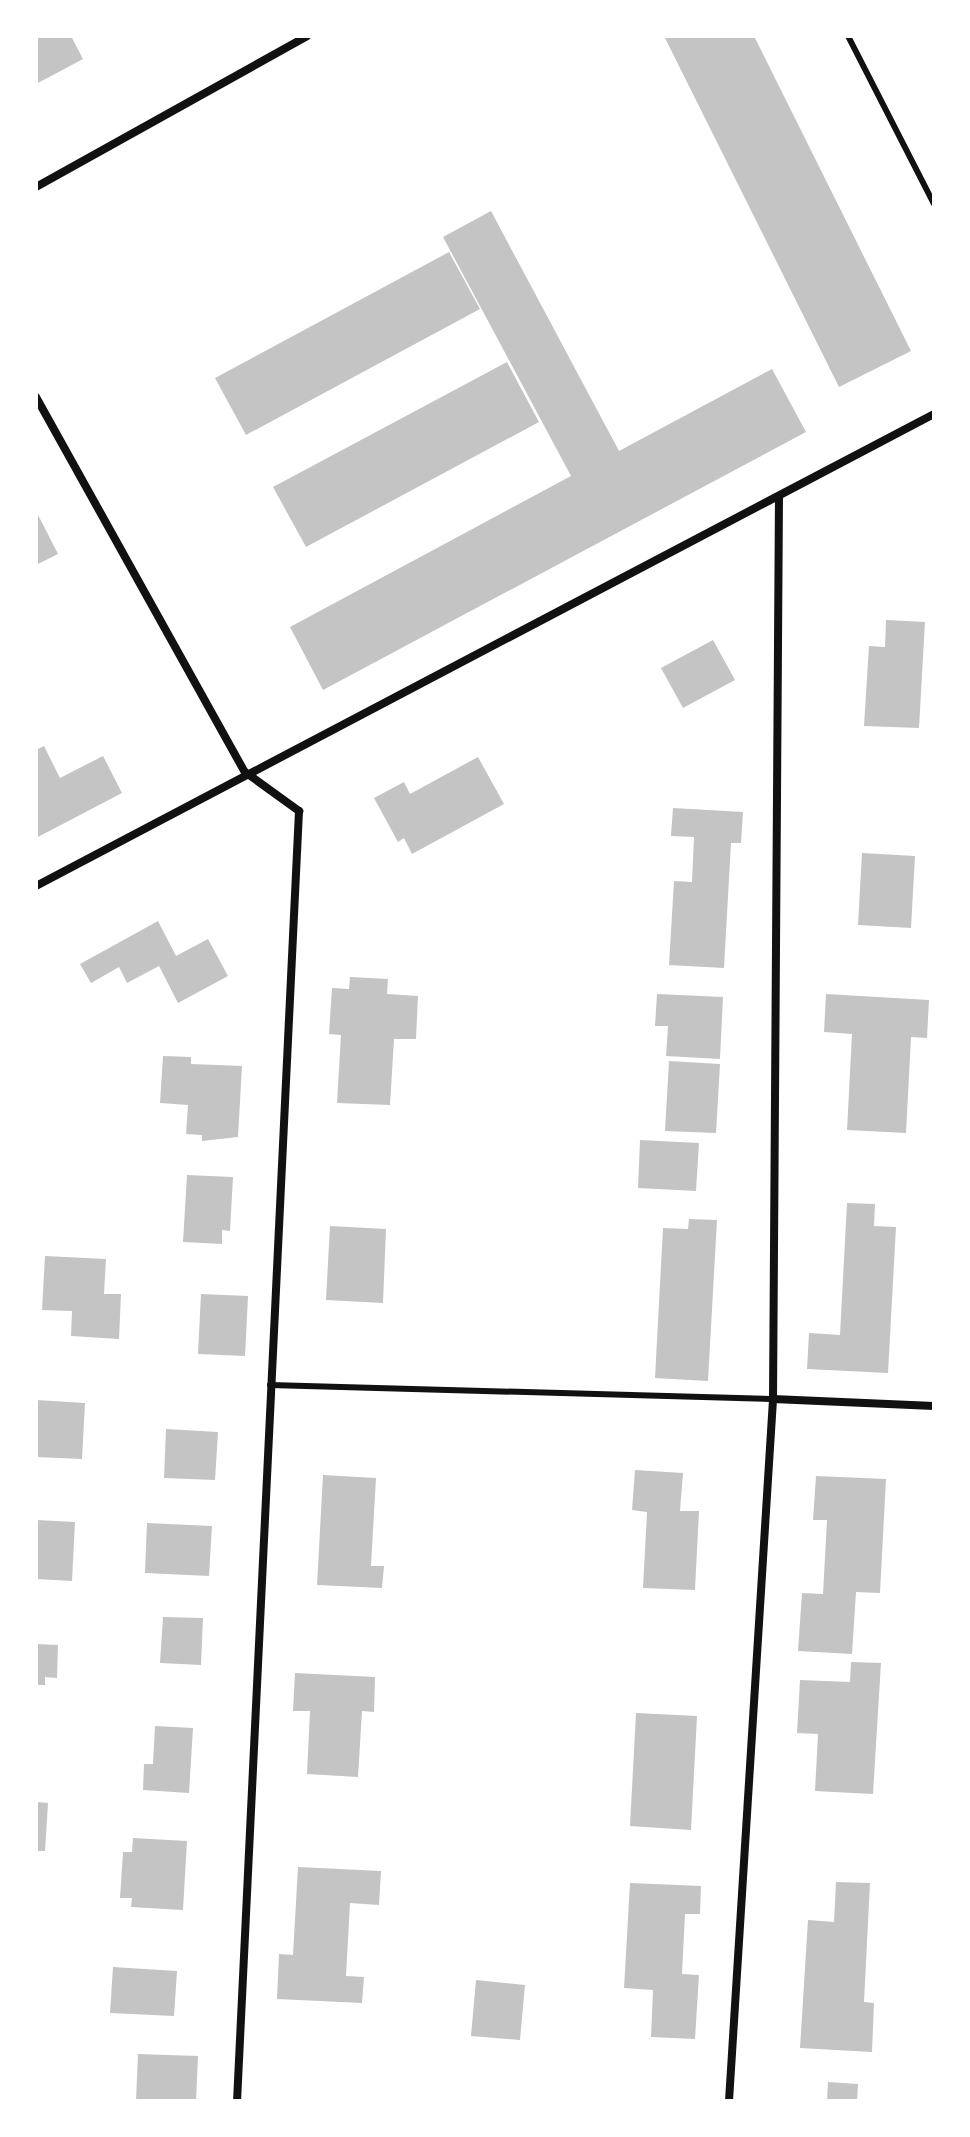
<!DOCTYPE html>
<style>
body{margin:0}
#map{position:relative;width:970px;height:2137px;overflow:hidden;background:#fff;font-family:"IBM Plex Sans",sans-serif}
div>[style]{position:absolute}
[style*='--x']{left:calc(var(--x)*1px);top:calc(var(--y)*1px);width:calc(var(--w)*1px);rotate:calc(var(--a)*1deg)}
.building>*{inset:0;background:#c4c4c4}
.service>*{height:6px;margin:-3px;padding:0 3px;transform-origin:3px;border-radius:3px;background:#111}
.minor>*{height:8px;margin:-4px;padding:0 4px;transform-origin:4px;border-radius:4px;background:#111}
span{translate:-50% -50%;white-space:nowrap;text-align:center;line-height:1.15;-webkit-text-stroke:6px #fff;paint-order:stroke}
.frame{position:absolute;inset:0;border:38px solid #fff;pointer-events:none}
</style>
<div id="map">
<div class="building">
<div style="clip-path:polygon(36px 36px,71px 36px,83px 59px,36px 84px)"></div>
<div style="clip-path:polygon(664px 36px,754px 36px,911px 351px,839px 387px)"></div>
<div style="clip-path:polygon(491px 211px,619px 451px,772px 369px,806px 432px,323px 690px,290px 627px,571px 476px,443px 237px)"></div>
<div style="clip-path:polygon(449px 252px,480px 309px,246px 435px,215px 378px)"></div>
<div style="clip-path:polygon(507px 362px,539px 422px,306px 547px,273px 487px)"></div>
<div style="clip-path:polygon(36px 511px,58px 554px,36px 565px)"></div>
<div style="clip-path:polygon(886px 620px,925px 622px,919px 728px,864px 726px,869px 646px,885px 647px)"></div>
<div style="clip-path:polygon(713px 640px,735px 680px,683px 708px,661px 668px)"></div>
<div style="clip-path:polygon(44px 746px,60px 778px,103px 756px,122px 793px,36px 838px,36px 750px)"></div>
<div style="clip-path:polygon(478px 757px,504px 804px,412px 854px,404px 838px,398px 842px,374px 798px,404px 782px,410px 794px)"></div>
<div style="clip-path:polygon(673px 808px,743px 812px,741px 843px,731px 843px,724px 968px,669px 965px,674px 881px,692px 882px,694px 837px,671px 836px)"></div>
<div style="clip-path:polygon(862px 853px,915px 856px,911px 928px,858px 925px)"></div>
<div style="clip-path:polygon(158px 921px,176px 956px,208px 939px,228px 976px,178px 1003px,159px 966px,127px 983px,119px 967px,91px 983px,80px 964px)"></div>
<div style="clip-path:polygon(350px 977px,388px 979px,387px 994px,418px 996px,416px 1039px,394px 1039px,390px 1105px,337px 1103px,341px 1035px,329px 1034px,332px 988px,349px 989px)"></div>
<div style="clip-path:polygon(657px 994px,723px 997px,720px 1059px,666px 1056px,668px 1026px,655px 1026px)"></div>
<div style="clip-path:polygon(826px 994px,929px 1000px,927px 1038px,911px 1037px,906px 1133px,847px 1130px,852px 1034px,824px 1032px)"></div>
<div style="clip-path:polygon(163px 1056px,191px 1057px,191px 1064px,242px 1066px,238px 1137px,202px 1141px,202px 1135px,186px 1134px,188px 1105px,160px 1103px)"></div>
<div style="clip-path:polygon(669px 1061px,720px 1064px,716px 1133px,665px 1131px)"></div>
<div style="clip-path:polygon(640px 1140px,699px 1143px,696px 1191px,638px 1188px)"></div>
<div style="clip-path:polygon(187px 1175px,233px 1177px,230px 1231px,222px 1230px,222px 1244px,183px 1242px)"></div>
<div style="clip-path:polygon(847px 1203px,875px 1204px,874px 1226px,896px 1227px,888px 1373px,807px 1369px,809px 1333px,840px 1335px)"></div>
<div style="clip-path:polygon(689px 1219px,717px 1220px,708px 1381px,655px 1378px,663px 1228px,688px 1229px)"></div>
<div style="clip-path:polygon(330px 1226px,386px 1229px,383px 1303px,326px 1300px)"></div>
<div style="clip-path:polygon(45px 1256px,106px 1259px,104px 1294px,121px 1294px,119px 1339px,71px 1336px,72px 1311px,42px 1310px)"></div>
<div style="clip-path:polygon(201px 1294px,248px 1296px,245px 1356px,198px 1354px)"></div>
<div style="clip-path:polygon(36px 1400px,85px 1403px,82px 1459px,36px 1457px)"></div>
<div style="clip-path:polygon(166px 1429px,218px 1432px,215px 1480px,164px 1478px)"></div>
<div style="clip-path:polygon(635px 1470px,683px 1473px,680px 1511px,699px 1511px,695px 1590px,643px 1588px,647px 1512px,632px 1510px)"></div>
<div style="clip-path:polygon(323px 1475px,376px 1478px,371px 1566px,384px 1566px,382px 1588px,317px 1585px)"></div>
<div style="clip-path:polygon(816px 1476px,886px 1479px,880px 1593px,856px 1592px,852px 1654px,798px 1651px,802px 1593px,823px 1594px,827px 1520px,813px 1520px)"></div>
<div style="clip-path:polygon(36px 1520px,75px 1522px,72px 1581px,36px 1579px)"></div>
<div style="clip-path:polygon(147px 1523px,212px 1526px,209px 1576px,145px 1573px)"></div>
<div style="clip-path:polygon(163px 1617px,203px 1618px,201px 1665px,160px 1663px)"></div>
<div style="clip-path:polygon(36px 1644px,58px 1645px,57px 1678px,45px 1677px,45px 1685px,36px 1685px)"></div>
<div style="clip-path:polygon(851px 1662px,881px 1663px,873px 1794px,815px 1791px,818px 1734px,797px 1733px,800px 1680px,850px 1682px)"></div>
<div style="clip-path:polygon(295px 1673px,375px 1677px,374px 1712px,362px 1711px,358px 1777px,307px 1774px,310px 1711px,293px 1711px)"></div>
<div style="clip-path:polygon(636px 1713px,697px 1716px,691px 1830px,630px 1826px)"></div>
<div style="clip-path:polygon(155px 1726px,193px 1728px,189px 1793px,143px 1790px,144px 1764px,153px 1764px)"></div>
<div style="clip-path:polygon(36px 1802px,48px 1803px,45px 1851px,36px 1851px)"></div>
<div style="clip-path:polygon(133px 1838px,187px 1841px,183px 1910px,131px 1907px,132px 1898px,120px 1898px,123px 1852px,132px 1852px)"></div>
<div style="clip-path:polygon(298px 1867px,381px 1871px,379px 1905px,350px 1903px,346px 1976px,364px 1977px,362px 2003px,277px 1999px,279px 1954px,293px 1955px)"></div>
<div style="clip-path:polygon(836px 1882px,870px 1883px,864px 2002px,874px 2003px,872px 2052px,800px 2048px,808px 1920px,834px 1922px)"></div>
<div style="clip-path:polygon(630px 1883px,701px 1886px,700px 1914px,685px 1914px,682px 1974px,699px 1975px,695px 2039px,651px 2037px,653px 1990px,624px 1988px)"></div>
<div style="clip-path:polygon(113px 1967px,177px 1971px,174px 2016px,110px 2013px)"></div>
<div style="clip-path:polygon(476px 1980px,525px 1985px,520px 2040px,471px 2036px)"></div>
<div style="clip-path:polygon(138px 2054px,198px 2056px,196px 2101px,136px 2101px)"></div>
<div style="clip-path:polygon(828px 2082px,858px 2084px,857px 2101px,827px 2101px)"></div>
</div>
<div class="service">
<div style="--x:848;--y:36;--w:189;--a:62.9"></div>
<div style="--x:270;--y:1385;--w:503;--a:1.59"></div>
</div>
<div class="minor">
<div style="--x:36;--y:187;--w:310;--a:-29.1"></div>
<div style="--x:36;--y:397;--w:429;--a:60.9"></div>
<div style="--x:245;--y:772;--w:67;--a:35.8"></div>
<div style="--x:299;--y:811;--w:1291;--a:92.75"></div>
<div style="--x:36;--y:886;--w:1014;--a:-27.73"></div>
<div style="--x:773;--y:1399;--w:161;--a:2.5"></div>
<div style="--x:729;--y:2101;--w:703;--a:-86.41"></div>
<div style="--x:773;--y:1399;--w:901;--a:-89.62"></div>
</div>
<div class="frame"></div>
</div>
